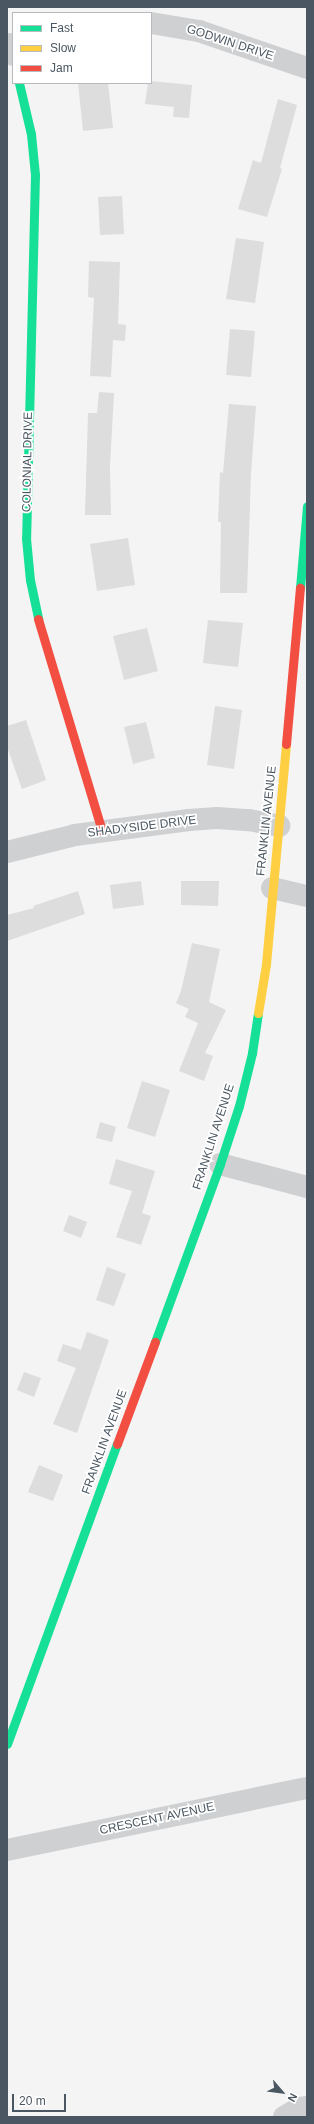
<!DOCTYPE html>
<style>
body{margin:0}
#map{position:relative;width:314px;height:2124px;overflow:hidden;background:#f4f4f4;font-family:Arial,sans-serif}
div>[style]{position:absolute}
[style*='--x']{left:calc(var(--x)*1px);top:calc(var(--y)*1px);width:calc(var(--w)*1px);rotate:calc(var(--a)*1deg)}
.building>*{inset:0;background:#ddddde}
.street>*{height:22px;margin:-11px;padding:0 11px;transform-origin:11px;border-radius:11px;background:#ced0d2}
.fast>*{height:9px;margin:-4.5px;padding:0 4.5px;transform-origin:4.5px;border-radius:4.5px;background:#16e098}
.slow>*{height:9px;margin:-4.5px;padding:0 4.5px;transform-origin:4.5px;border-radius:4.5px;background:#ffcf43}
.jam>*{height:9px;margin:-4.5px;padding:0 4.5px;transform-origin:4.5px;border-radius:4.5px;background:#f24e42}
span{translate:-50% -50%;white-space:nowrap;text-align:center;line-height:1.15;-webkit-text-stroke:3.5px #fff;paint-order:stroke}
.street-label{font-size:12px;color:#4a5661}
.frame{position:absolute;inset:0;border:8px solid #4a5661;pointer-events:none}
.legend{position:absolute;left:12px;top:12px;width:140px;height:72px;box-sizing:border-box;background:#fff;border:1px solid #b7bbc0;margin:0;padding:5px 7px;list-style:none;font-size:12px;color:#4a5661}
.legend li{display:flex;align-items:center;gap:8px;height:20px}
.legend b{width:20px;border:1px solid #b7bbc0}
.north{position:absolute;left:262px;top:2072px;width:40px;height:40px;-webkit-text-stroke:3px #fff;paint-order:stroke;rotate:118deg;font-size:11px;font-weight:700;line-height:16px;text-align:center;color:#4a5661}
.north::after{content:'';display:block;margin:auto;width:14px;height:18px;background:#4a5661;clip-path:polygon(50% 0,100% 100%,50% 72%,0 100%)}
.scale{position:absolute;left:12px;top:2094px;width:54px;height:18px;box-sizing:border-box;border:2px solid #4a5661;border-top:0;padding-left:5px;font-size:12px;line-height:14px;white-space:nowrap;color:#4a5661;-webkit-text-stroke:3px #fff;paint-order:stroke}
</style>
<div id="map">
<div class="building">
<div style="clip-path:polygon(151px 81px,192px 85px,189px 118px,173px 117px,174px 107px,145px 104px,148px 83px,151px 83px)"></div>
<div style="clip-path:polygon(78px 83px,108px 83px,113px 128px,83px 131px)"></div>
<div style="clip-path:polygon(278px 99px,297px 105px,280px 168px,282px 169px,267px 217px,238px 209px,253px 160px,261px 163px)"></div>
<div style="clip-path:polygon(122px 196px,124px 234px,100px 235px,98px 197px)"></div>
<div style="clip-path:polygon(236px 238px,264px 242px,255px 303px,226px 299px)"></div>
<div style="clip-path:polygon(89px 261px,120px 262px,118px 324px,126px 325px,125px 341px,113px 340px,111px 377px,90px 376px,94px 298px,88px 297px)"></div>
<div style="clip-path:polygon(230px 329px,255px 331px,251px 377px,226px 375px)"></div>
<div style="clip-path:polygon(99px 392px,114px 393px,110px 466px,111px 515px,85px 515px,88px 413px,97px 413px)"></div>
<div style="clip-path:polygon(229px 404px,256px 406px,251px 474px,247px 593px,220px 593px,221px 522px,218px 522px,220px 472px,223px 473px)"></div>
<div style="clip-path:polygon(128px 538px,135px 585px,97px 591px,90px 544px)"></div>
<div style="clip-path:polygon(208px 620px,243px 623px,238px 667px,203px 663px)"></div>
<div style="clip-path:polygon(147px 628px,158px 671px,124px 680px,113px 636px)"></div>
<div style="clip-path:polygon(215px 706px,242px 710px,234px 769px,207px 765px)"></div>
<div style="clip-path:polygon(26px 720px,46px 780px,22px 789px,7px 747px,7px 726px)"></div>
<div style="clip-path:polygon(146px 722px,155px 758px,133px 764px,124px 727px)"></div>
<div style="clip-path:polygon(141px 881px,144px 905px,113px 909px,110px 885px)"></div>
<div style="clip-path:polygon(181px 881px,219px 881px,218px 906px,181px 905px)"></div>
<div style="clip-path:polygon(78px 891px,85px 914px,7px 941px,7px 915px,34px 908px,33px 906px)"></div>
<div style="clip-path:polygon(192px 943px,220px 949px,209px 1002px,226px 1010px,205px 1053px,213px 1056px,204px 1081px,179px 1071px,198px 1023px,185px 1017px,189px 1009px,176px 1003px,181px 991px)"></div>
<div style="clip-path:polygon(142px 1081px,170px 1090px,155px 1137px,127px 1128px)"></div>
<div style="clip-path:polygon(100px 1122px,116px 1127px,112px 1142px,96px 1138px)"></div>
<div style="clip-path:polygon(116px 1159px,155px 1171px,142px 1213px,151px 1216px,141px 1245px,116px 1237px,132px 1191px,109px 1184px)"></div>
<div style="clip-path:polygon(69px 1215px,87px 1222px,81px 1238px,63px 1231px)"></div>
<div style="clip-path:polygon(107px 1267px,126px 1274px,114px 1306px,96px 1300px)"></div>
<div style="clip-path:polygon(87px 1332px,109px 1340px,77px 1433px,53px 1424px,76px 1368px,57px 1361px,63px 1344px,81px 1350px)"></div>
<div style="clip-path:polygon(24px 1372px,41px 1378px,34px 1397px,17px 1390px)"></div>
<div style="clip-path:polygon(39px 1465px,63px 1475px,53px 1501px,28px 1492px)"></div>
</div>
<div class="street">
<div style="--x:151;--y:23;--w:49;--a:9.5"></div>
<div style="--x:199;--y:31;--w:114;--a:18.9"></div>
<div style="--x:10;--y:44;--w:11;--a:75"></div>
<div style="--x:7;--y:852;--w:70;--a:-14"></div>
<div style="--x:75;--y:835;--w:115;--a:-7.5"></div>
<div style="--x:189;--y:820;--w:28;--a:-4"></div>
<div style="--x:217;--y:818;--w:32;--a:4"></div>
<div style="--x:249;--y:820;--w:31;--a:11"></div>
<div style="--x:272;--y:888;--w:36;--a:13"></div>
<div style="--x:220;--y:1164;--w:90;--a:14.8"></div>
<div style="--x:7;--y:1850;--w:306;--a:-11.7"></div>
<div style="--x:284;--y:2117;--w:17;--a:-31"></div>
<div style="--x:299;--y:2108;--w:8;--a:-7"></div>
</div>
<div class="fast">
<div style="--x:19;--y:83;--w:52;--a:76.8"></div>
<div style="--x:31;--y:134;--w:41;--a:84.4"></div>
<div style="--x:35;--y:175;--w:363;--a:91.4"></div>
<div style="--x:26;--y:538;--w:42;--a:84.6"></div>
<div style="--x:30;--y:580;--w:40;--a:78"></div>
<div style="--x:300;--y:588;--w:82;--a:-85.1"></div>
<div style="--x:155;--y:1342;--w:189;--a:-69.9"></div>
<div style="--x:220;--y:1164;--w:61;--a:-71.9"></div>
<div style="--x:239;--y:1106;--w:55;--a:-76.2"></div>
<div style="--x:252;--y:1053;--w:40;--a:-81.5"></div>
<div style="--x:7;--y:1744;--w:320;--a:-69.9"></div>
</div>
<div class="slow">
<div style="--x:258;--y:1013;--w:50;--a:-80.7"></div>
<div style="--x:266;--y:964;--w:221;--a:-84.8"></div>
</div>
<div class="jam">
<div style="--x:38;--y:619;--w:221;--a:73.2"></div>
<div style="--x:286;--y:744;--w:157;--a:-84.9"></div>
<div style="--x:117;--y:1444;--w:109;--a:-69.6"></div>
</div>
<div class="street-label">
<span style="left:230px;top:43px;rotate:18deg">GODWIN DRIVE</span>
<span style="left:28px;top:462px;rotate:-89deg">COLONIAL DRIVE</span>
<span style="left:267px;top:821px;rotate:-84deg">FRANKLIN AVENUE</span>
<span style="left:142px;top:827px;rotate:-7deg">SHADYSIDE DRIVE</span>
<span style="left:214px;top:1137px;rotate:-72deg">FRANKLIN AVENUE</span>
<span style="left:105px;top:1442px;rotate:-70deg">FRANKLIN AVENUE</span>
<span style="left:157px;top:1819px;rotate:-12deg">CRESCENT AVENUE</span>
</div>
<div class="frame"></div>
<ul class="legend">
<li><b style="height:5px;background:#16e098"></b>Fast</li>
<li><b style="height:5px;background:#ffcf43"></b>Slow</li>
<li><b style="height:5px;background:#f24e42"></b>Jam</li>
</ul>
<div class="north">N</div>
<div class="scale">20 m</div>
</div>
